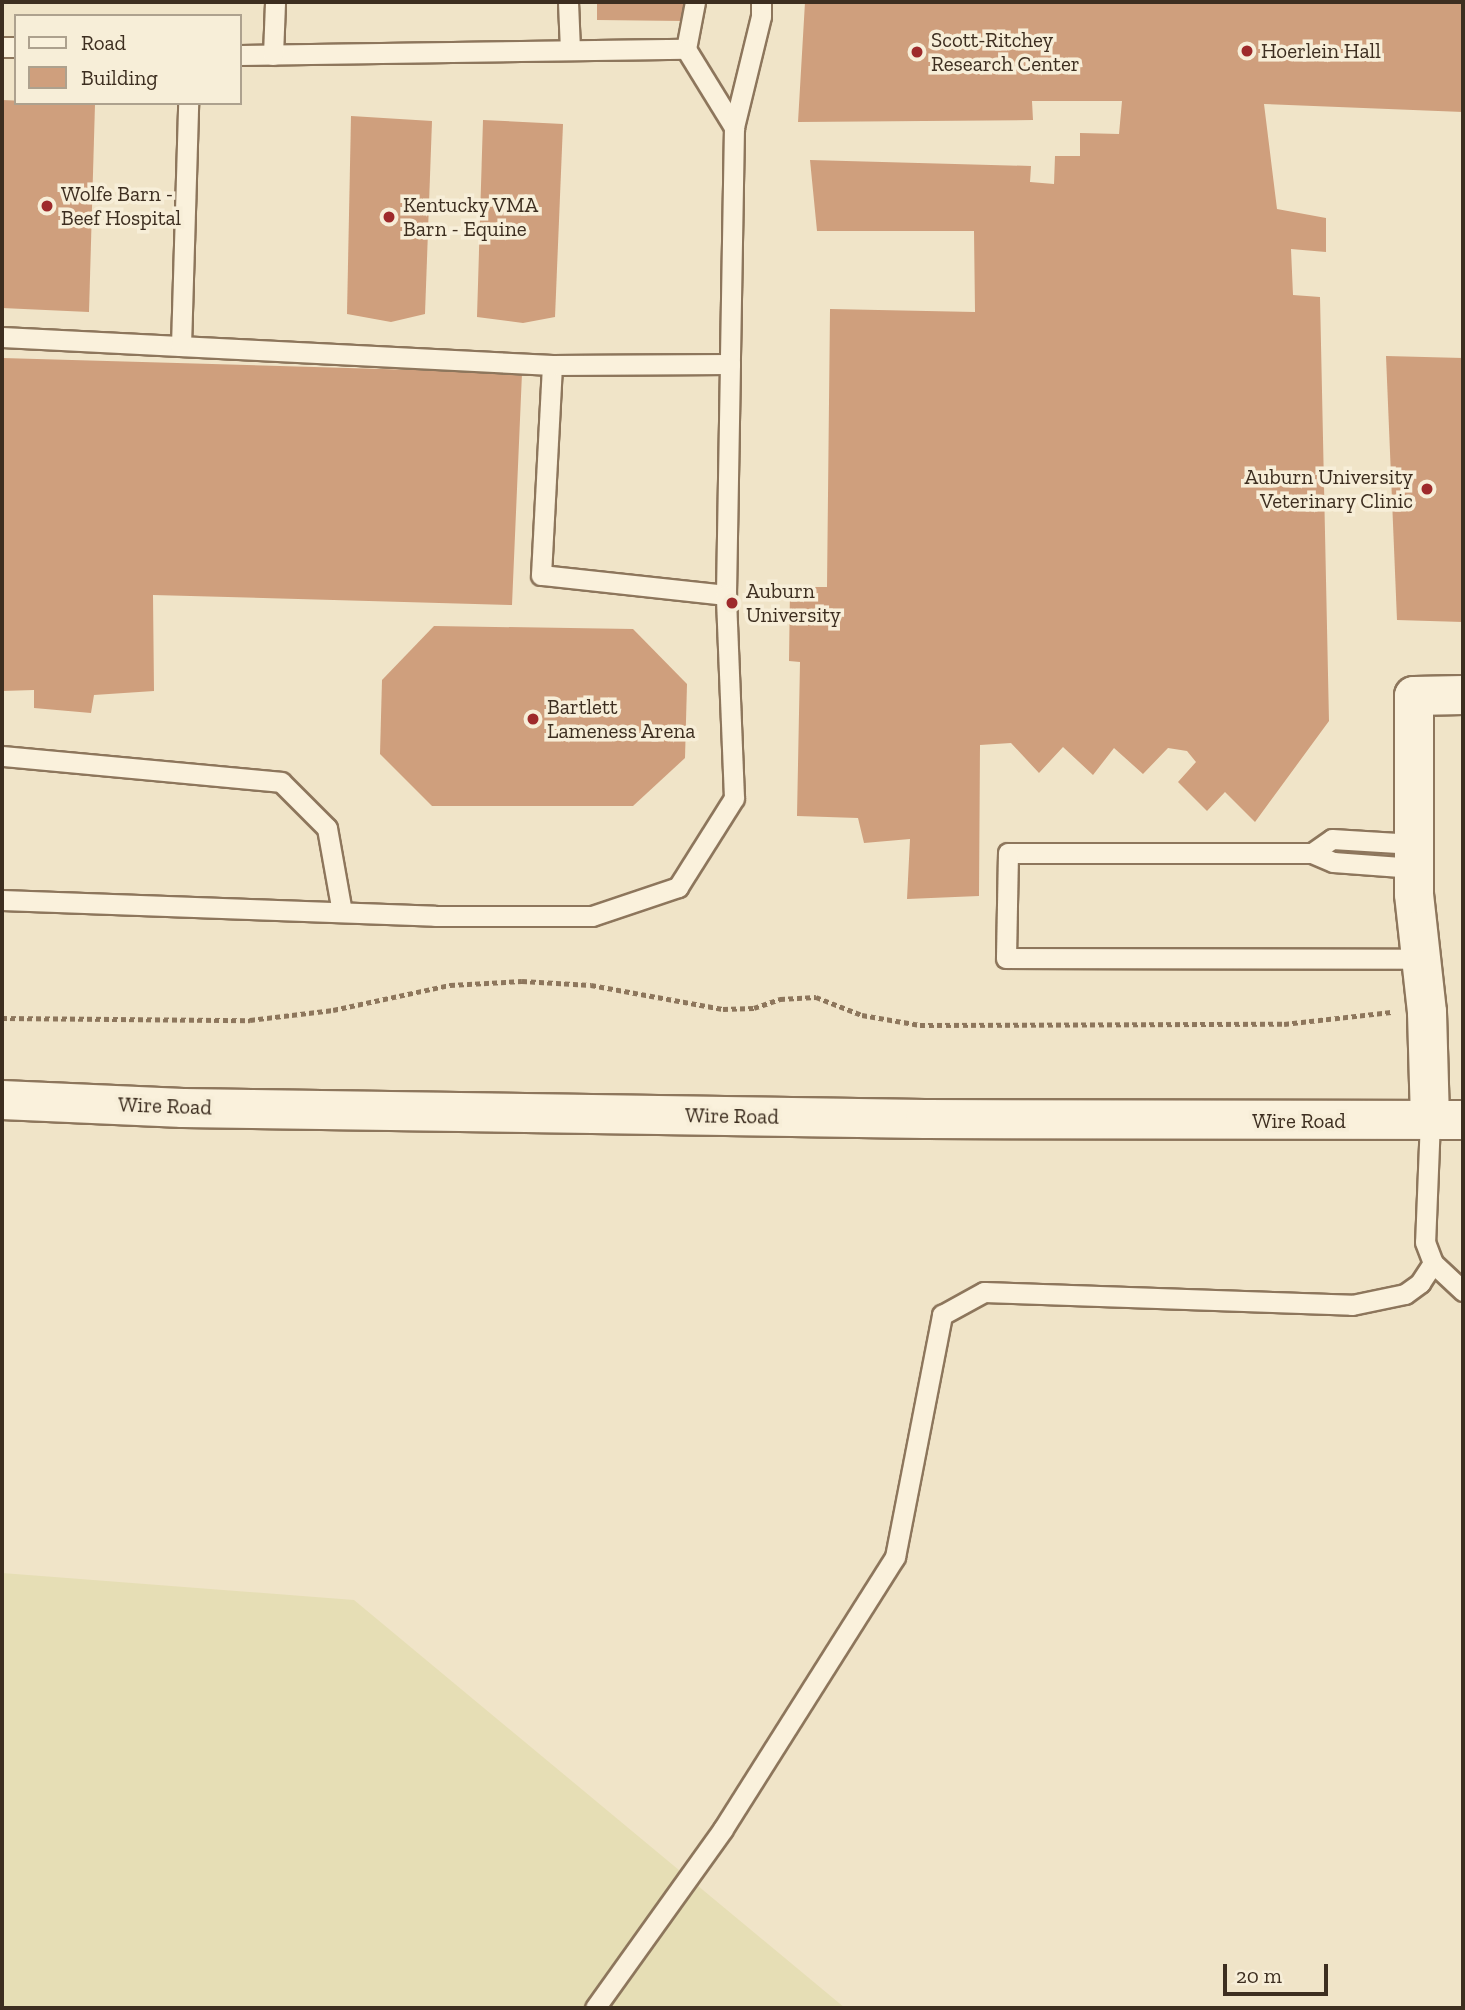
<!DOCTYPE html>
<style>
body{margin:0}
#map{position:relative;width:1465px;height:2010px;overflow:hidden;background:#f0e4c8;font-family:"Zilla Slab",serif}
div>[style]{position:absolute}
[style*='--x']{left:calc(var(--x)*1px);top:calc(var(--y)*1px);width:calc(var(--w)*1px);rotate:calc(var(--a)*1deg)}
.farmland>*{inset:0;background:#e6deb5}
.building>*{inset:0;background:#cf9f7d}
.path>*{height:4.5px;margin-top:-2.25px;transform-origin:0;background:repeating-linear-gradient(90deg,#8d765c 0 5px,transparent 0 8.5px)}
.roads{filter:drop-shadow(2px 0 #8d765c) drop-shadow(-2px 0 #8d765c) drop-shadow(0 2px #8d765c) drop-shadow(0 -2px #8d765c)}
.lane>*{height:19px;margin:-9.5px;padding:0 9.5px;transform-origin:9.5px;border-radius:9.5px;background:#faf1dc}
.street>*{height:38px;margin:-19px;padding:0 19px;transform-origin:19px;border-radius:19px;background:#faf1dc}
.secondary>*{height:38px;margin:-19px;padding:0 19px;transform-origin:19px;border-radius:19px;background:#faf1dc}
.dots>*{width:19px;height:19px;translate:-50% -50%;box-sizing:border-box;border:4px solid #f7eed8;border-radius:50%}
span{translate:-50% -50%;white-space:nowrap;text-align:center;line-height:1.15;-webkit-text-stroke:7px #f7eed8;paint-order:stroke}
.poi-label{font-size:21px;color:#3d2e20}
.left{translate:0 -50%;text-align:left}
.right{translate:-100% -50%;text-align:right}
.street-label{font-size:21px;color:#3d2e20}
.frame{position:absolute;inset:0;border:4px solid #3d2e20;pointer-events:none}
.legend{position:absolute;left:14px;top:14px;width:228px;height:91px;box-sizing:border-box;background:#f7eed8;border:2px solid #ada18e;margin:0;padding:9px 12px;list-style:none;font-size:21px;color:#3d2e20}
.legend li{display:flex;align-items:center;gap:14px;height:35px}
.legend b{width:35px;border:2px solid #ada18e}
.scale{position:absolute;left:1223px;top:1964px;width:105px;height:32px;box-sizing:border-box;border:4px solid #3d2e20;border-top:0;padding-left:9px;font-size:21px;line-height:24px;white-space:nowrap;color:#3d2e20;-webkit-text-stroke:5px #f7eed8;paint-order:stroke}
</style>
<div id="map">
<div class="farmland">
<div style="clip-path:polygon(2px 1573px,354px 1600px,845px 2008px,2px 2008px)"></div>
</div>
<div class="building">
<div style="clip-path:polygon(597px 2px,684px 2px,684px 21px,597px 20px)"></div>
<div style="clip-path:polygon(805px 2px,1463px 2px,1463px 112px,1264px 104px,1277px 209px,1326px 218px,1326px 252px,1291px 249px,1293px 295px,1320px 297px,1329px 721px,1255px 822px,1225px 792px,1207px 811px,1178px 782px,1196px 762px,1187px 751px,1168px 748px,1143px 774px,1114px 748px,1093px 775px,1063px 747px,1039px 773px,1011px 743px,980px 745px,979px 896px,907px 899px,910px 839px,864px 843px,858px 818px,797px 816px,800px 662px,789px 661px,790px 587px,827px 587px,830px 309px,975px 312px,974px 231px,817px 231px,810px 160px,1031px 166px,1030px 182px,1054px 184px,1055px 156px,1080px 156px,1080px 133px,1119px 134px,1122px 101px,1032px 101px,1033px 120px,798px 122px)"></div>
<div style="clip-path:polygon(2px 100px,95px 104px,89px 312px,2px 308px)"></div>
<div style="clip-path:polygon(351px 116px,432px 121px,425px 314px,391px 322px,347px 314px)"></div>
<div style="clip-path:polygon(483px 120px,563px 124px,555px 317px,523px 323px,477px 317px)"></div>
<div style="clip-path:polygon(1386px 356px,1463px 358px,1463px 622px,1397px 620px)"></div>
<div style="clip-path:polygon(2px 358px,522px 373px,512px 605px,153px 595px,154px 691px,94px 695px,91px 713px,34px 708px,34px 690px,2px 691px)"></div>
<div style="clip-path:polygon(434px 626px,633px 629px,687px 684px,685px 758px,633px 806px,432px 806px,380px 754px,382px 680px)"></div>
</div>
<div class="path">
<div style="--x:2;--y:1018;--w:248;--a:0.5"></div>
<div style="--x:250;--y:1020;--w:84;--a:-6.9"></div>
<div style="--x:333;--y:1010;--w:120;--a:-12.1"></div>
<div style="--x:450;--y:985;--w:72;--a:-3.2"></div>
<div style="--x:522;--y:981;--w:69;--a:3.3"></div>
<div style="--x:591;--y:985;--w:134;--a:10.3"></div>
<div style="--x:723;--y:1009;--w:31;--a:-2"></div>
<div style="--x:754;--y:1008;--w:28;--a:-19"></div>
<div style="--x:780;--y:999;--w:36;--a:-3"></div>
<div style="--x:816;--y:997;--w:49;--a:21.4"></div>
<div style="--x:862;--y:1015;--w:59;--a:9.8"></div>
<div style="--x:920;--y:1025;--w:364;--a:-0.2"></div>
<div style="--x:1284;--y:1024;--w:108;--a:-6.4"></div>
</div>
<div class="roads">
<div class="lane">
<div style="--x:568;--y:2;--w:48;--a:87.6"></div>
<div style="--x:2;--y:47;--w:14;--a:0"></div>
<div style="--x:686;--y:49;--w:48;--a:-79.2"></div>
<div style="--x:240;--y:55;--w:446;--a:-0.8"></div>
<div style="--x:686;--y:49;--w:92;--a:58.4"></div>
<div style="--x:734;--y:127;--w:237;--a:91"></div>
<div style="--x:730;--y:364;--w:231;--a:91"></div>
<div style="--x:726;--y:595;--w:186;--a:-173.8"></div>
<div style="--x:541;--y:575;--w:210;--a:-87"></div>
<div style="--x:552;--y:365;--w:178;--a:-0.3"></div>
<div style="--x:273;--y:55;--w:53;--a:-87.8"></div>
<div style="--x:734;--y:127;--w:114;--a:-76.3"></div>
<div style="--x:761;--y:16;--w:14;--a:-90"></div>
<div style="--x:2;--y:337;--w:551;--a:2.91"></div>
<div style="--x:181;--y:346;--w:243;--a:-88.3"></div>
<div style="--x:2;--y:756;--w:280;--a:5.3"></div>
<div style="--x:281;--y:782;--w:65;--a:45"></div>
<div style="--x:327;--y:828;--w:85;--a:79.9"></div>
<div style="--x:1312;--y:853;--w:24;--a:-35"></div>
<div style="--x:1332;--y:839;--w:82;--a:3.5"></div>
<div style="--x:1414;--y:868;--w:81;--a:-175.8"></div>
<div style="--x:1333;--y:862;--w:23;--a:-157"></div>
<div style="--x:1312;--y:853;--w:304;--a:180"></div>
<div style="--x:1008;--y:853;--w:105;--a:91.1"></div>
<div style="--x:1006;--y:958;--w:417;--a:0.1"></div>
<div style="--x:2;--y:900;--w:433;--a:2.1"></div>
<div style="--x:435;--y:916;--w:157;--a:0"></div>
<div style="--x:592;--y:916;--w:91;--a:-18.6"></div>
<div style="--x:678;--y:887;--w:105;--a:-57.8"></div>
<div style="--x:734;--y:798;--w:203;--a:-92.3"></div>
<div style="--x:1430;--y:1120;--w:122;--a:92.3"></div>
<div style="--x:1425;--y:1242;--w:22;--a:69"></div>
<div style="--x:1433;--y:1263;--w:41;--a:43"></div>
<div style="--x:595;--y:2008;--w:220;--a:-54.4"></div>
<div style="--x:723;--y:1829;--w:322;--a:-57.7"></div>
<div style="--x:895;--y:1557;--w:247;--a:-79"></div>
<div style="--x:942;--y:1315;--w:48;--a:-28.7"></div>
<div style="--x:984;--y:1292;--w:368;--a:2"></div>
<div style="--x:1352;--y:1305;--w:54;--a:-11.7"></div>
<div style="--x:1405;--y:1294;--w:19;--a:-36"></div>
<div style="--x:1420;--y:1283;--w:24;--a:-57"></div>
</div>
<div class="street">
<div style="--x:1430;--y:1120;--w:108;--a:-91.6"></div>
<div style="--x:1427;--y:1012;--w:119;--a:-96.3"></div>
<div style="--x:1414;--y:894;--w:198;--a:-90"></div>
<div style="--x:1414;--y:696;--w:49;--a:-1.2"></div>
</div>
<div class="secondary">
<div style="--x:2;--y:1100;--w:181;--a:2.5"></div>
<div style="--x:183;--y:1108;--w:742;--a:0.85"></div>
<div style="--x:925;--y:1119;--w:538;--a:0.11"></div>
</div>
</div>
<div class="dots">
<div style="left:1247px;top:51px;background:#9e2a2b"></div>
<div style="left:917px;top:52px;background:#9e2a2b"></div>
<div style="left:47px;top:206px;background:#9e2a2b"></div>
<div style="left:389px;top:217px;background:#9e2a2b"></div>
<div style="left:1427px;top:489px;background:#9e2a2b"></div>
<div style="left:732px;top:603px;background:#9e2a2b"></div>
<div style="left:533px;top:719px;background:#9e2a2b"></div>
</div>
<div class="poi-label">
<span class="left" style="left:931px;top:52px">Scott-Ritchey<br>Research Center</span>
<span class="left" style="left:1261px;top:51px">Hoerlein Hall</span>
<span class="left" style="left:61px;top:206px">Wolfe Barn -<br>Beef Hospital</span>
<span class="left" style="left:403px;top:217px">Kentucky VMA<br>Barn - Equine</span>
<span class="right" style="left:1413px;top:489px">Auburn University<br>Veterinary Clinic</span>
<span class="left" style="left:746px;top:603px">Auburn<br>University</span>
<span class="left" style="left:547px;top:719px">Bartlett<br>Lameness Arena</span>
</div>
<div class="street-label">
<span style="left:165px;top:1106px;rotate:2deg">Wire Road</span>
<span style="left:732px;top:1116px;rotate:1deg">Wire Road</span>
<span style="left:1299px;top:1121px">Wire Road</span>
</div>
<div class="frame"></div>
<ul class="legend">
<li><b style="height:9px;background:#faf1dc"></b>Road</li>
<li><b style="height:19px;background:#cf9f7d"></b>Building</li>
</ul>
<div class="scale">20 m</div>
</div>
